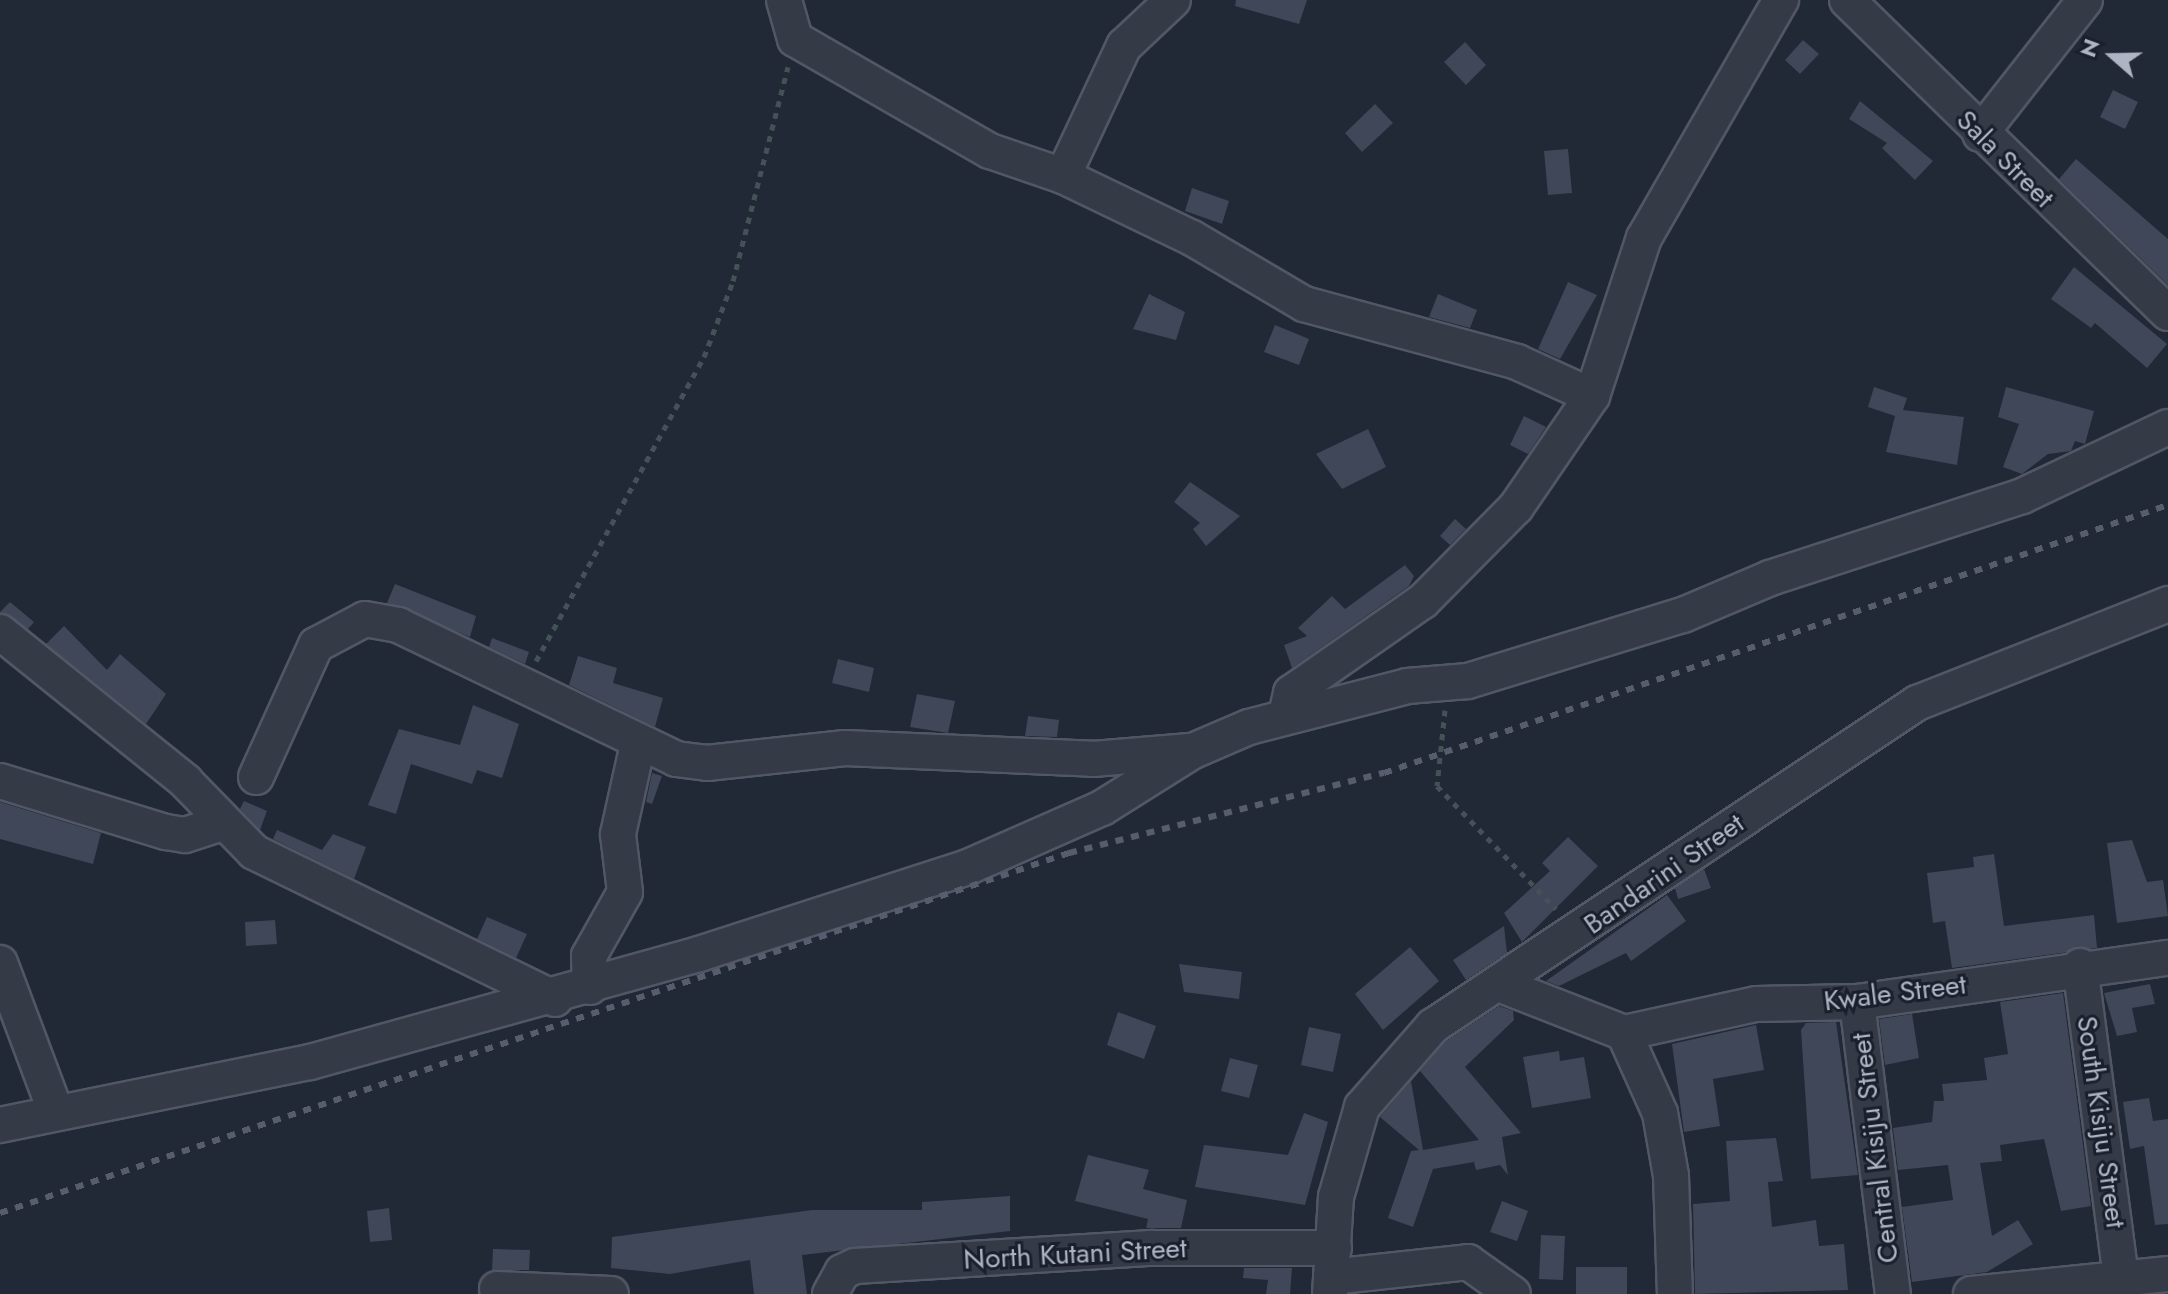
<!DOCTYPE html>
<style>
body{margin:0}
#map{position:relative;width:2168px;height:1294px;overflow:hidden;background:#212836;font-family:Jost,sans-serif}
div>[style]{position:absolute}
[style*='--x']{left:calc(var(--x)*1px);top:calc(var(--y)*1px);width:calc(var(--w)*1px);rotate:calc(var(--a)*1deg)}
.building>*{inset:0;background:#3f4759}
.path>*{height:5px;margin-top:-2.5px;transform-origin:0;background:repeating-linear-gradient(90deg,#435257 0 6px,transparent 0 12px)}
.roads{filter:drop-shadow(2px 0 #525765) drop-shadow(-2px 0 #525765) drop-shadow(0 2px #525765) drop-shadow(0 -2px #525765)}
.minor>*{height:34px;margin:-17px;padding:0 17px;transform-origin:17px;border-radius:17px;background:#353a47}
.rail>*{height:6px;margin-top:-3px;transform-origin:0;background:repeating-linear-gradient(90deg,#575d6e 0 8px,transparent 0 16px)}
span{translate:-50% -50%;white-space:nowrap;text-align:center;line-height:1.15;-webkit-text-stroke:6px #1a1f2c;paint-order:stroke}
.street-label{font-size:28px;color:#afb4c4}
.north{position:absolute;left:2072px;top:16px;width:80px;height:80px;-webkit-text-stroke:6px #1a1f2c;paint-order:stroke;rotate:290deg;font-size:22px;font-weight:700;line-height:32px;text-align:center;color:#afb4c4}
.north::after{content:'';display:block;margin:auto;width:28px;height:36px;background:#afb4c4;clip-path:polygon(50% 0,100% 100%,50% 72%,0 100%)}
</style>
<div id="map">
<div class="building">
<div style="clip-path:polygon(1236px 0,1307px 0,1299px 24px,1235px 6px)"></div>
<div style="clip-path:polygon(1803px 40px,1819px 54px,1800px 74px,1785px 60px)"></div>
<div style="clip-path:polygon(1465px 42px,1486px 65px,1466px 85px,1444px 62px)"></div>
<div style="clip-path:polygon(2113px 90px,2138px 102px,2125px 129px,2100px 117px)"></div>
<div style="clip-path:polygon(1860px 101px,1933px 161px,1915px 180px,1882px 148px,1887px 143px,1849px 119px)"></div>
<div style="clip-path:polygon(1375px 104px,1393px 123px,1362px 152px,1345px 133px)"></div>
<div style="clip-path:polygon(1568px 149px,1572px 193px,1548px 195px,1544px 151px)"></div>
<div style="clip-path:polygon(2076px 159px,2168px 239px,2168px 285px,2059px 179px)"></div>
<div style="clip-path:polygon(1192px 188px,1229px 201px,1222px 224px,1185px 211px)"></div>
<div style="clip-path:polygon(2074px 267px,2167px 344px,2147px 368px,2095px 323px,2091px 328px,2051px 299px)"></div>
<div style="clip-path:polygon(1568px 282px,1597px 295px,1560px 359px,1538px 349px)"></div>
<div style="clip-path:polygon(1149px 294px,1185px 312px,1176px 340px,1133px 329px)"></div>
<div style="clip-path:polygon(1438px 294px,1477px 310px,1470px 328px,1429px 317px)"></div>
<div style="clip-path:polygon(1275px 325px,1309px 339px,1299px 365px,1264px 352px)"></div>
<div style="clip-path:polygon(1874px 387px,1907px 398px,1903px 410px,1964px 417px,1957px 465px,1886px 452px,1895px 416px,1868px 407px)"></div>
<div style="clip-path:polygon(2006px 387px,2094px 411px,2085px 444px,2075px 441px,2071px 451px,2048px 454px,2022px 474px,2003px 467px,2019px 424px,1998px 417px)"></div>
<div style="clip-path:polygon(1524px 416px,1546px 427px,1528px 454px,1510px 445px)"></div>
<div style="clip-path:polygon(1368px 429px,1386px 467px,1342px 489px,1316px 454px)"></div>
<div style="clip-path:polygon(1190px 482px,1240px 516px,1206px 546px,1193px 529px,1200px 523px,1174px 502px)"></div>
<div style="clip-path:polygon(1455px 519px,1466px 529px,1450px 545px,1440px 536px)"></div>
<div style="clip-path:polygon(1405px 565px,1414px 576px,1409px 586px,1292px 668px,1284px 645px,1307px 636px,1298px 628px,1332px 596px,1345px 609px)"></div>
<div style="clip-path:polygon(395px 584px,476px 616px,470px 637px,387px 603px)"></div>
<div style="clip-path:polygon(10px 602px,34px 622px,28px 629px,0 612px)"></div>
<div style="clip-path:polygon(64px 626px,107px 670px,120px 654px,166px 694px,146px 724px,46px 644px)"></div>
<div style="clip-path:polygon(492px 638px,529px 652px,525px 664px,489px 647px)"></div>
<div style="clip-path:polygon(578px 656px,617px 668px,613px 683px,663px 698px,655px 727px,569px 685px)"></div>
<div style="clip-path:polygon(838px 659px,874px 668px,869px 692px,832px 683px)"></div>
<div style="clip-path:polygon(917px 694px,955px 701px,948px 733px,910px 727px)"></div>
<div style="clip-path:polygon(473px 705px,519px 724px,502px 778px,477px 770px,472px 784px,411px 764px,396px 814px,368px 805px,399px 729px,460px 745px)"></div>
<div style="clip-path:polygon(1028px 716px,1059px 720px,1057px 737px,1025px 736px)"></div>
<div style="clip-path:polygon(652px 773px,662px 776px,652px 804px,646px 802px)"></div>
<div style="clip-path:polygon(244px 801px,267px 811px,260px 830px,240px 809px)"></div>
<div style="clip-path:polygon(0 802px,101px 833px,93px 864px,0 839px)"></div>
<div style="clip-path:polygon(277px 830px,322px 850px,333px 834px,366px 847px,354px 879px,273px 839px)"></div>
<div style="clip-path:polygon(1568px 837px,1598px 866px,1522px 942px,1504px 913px,1550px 871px,1542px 863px)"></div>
<div style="clip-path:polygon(2132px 840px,2147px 882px,2163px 880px,2168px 916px,2117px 923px,2107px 843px)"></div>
<div style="clip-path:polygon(1994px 854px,2004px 926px,2094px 915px,2097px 948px,1952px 968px,1945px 921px,1933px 923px,1927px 873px,1974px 867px,1973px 857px)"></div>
<div style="clip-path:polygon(1704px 869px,1711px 888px,1678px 899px,1675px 888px)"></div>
<div style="clip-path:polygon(1667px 895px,1686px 921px,1631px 961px,1626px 953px,1559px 986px,1546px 981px)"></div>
<div style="clip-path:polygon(487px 917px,527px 934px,516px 958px,477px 939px)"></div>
<div style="clip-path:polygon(275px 920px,277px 944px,246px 946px,245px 922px)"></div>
<div style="clip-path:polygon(1504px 926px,1507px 953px,1466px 980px,1453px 960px)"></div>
<div style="clip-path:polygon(1410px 947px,1439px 981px,1383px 1030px,1355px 994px)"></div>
<div style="clip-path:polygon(1179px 964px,1242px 972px,1239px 999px,1184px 992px)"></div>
<div style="clip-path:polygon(2150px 984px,2155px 1004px,2132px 1008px,2137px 1032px,2117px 1036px,2104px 993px)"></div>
<div style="clip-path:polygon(2063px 993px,2091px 1206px,2061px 1211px,2044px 1139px,2000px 1145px,2002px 1161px,1980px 1163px,1992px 1236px,2018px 1220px,2033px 1244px,1987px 1272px,1912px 1282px,1902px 1207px,1953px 1200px,1948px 1165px,1898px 1170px,1893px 1128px,1932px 1122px,1934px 1101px,1944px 1101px,1942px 1084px,1987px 1080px,1984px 1058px,2008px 1054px,2000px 1002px)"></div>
<div style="clip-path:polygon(1499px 1006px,1513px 1011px,1514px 1020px,1465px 1067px,1521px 1133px,1502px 1137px,1508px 1175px,1500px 1165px,1476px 1170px,1474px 1162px,1433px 1169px,1413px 1227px,1388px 1218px,1411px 1151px,1419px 1150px,1380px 1117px,1411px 1081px,1423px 1150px,1479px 1140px,1420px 1071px,1446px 1041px)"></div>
<div style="clip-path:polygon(1118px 1012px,1156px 1026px,1144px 1059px,1107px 1045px)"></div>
<div style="clip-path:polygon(1912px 1014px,1919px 1058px,1885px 1065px,1879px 1019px)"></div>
<div style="clip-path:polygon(1836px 1022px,1858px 1175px,1811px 1179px,1801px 1030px,1806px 1023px)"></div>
<div style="clip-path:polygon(1756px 1025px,1764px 1070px,1713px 1079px,1720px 1126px,1684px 1132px,1672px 1044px)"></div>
<div style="clip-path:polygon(1309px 1027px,1341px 1034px,1333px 1072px,1301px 1065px)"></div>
<div style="clip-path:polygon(1559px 1051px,1560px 1061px,1584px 1057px,1591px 1098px,1532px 1108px,1523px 1057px)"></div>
<div style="clip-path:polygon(1230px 1058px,1258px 1065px,1249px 1098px,1221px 1091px)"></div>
<div style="clip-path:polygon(2149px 1098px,2153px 1121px,2168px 1119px,2168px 1224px,2155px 1225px,2144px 1146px,2130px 1149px,2123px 1102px)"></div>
<div style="clip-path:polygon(1304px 1113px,1328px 1122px,1305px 1205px,1195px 1187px,1204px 1145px,1288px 1155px)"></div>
<div style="clip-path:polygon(1776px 1138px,1783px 1181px,1768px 1182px,1772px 1227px,1816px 1220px,1819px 1246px,1844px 1244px,1848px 1290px,1695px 1294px,1693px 1204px,1730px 1201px,1726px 1141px)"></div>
<div style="clip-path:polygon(1088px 1155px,1149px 1170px,1143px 1189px,1187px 1200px,1181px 1228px,1146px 1228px,1148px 1219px,1075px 1201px)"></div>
<div style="clip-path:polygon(1010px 1196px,1010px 1231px,802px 1255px,807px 1294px,754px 1294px,750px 1260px,670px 1274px,611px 1268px,612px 1237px,812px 1210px,922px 1210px,922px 1202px)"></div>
<div style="clip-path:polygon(1502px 1201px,1528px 1211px,1517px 1241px,1490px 1232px)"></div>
<div style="clip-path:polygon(389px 1208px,392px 1240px,370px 1242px,367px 1211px)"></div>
<div style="clip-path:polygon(1541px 1235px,1565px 1236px,1563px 1280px,1539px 1279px)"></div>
<div style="clip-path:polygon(493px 1249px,530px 1250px,529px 1270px,492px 1270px)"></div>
<div style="clip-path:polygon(1576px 1267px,1627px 1267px,1627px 1294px,1576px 1294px)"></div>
<div style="clip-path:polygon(1244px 1268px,1292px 1268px,1290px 1294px,1266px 1294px,1268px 1280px,1243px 1278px)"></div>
</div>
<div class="path">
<div style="--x:536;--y:661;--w:347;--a:-61.1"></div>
<div style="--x:704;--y:357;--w:81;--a:-69.1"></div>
<div style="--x:733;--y:281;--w:221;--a:-75.6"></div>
<div style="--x:1445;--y:710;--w:76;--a:96"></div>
<div style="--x:1437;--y:786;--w:171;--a:45.9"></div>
</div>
<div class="roads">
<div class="minor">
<div style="--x:784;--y:0;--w:41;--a:74.2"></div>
<div style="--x:795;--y:39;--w:225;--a:29.9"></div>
<div style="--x:990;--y:151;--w:77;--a:18.9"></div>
<div style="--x:1063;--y:176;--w:143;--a:25.7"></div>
<div style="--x:1192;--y:238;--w:130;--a:30.5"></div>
<div style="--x:1304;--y:304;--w:221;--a:15.2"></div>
<div style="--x:1517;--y:362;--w:82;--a:24.4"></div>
<div style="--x:1847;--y:0;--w:448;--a:44.3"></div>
<div style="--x:1980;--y:134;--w:170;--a:-51.9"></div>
<div style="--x:1063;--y:176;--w:144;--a:-64.9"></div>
<div style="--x:1124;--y:46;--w:67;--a:-43.2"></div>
<div style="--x:0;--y:632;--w:238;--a:38.8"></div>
<div style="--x:185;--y:781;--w:99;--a:45.8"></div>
<div style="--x:254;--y:852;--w:335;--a:26"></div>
<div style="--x:1286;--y:715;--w:23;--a:-77"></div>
<div style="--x:1291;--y:693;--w:161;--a:-34.9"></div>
<div style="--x:1423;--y:601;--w:132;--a:-45.3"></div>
<div style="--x:1516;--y:507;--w:135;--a:-55.6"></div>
<div style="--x:1592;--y:396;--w:166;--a:-71.8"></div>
<div style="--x:1644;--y:238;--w:275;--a:-60.1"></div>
<div style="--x:256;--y:777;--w:145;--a:-65.6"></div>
<div style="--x:316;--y:645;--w:55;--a:-28"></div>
<div style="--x:365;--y:619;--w:34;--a:10"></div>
<div style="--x:398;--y:625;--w:309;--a:25.7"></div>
<div style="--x:676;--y:759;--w:31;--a:7"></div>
<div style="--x:707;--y:763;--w:139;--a:-6.2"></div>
<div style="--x:845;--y:748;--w:248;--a:2.5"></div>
<div style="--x:1093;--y:759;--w:97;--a:-4.7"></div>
<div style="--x:0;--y:781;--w:174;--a:17.1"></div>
<div style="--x:166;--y:832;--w:19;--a:9"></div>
<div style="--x:185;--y:835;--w:38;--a:-18"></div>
<div style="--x:0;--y:963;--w:160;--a:69.5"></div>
<div style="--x:2080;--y:966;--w:315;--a:82.5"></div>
<div style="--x:1501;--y:985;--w:132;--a:21.3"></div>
<div style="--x:1624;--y:1033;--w:88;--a:65.8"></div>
<div style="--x:1660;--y:1113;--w:64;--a:80.1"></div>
<div style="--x:1671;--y:1176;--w:118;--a:88.1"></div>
<div style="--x:590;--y:987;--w:31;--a:-92"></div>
<div style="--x:589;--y:956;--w:73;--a:-60.6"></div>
<div style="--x:625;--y:892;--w:58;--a:-96.9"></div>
<div style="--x:618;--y:834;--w:92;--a:-77.5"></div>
<div style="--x:1857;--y:1002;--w:294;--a:83"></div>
<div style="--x:1624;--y:1033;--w:135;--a:-12.4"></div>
<div style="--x:1756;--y:1004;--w:101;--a:-1.1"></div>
<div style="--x:1857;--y:1002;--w:314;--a:-8.1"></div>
<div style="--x:0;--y:1125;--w:316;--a:-11.5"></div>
<div style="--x:310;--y:1062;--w:404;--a:-15.5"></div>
<div style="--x:699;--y:954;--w:283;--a:-17.9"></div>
<div style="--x:968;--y:867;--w:146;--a:-23.8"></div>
<div style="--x:1102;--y:808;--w:107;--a:-32.1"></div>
<div style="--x:1193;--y:751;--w:61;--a:-23.2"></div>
<div style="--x:1249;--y:727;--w:163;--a:-14.5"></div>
<div style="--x:1407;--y:686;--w:61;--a:-4.7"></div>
<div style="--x:1468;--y:681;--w:225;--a:-17.1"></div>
<div style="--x:1683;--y:615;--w:95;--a:-23"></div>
<div style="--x:1770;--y:578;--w:265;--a:-18"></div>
<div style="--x:2022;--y:496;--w:161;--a:-25.3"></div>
<div style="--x:1331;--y:1277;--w:138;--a:-6.2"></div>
<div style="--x:1468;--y:1262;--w:55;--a:35.4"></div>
<div style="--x:497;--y:1289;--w:114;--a:2.5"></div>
<div style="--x:830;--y:1294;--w:25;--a:-61"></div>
<div style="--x:842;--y:1272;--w:14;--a:-25"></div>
<div style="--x:855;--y:1266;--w:297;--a:-3.5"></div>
<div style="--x:1151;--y:1248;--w:183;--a:0"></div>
<div style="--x:1330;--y:1294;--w:97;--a:-86.5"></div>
<div style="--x:1336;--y:1197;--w:94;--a:-73.9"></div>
<div style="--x:1362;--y:1107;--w:108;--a:-48.8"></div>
<div style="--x:1433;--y:1026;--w:582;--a:-33.72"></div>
<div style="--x:1917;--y:703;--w:270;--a:-21.5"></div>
<div style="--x:1971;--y:1294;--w:198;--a:-5.8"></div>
</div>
</div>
<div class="rail">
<div style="--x:0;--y:1213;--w:1128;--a:-18.61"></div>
<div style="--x:1069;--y:853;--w:325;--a:-14.3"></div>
<div style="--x:1384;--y:773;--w:829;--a:-18.87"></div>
</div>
<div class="street-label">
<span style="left:2005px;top:159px;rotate:45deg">Sala Street</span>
<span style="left:1664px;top:874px;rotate:-35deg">Bandarini Street</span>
<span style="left:1895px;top:993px;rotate:-7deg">Kwale Street</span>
<span style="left:2101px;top:1122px;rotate:82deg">South Kisiju Street</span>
<span style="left:1875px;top:1148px;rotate:-97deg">Central Kisiju Street</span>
<span style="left:1075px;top:1254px;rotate:-3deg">North Kutani Street</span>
</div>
<div class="north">N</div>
</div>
